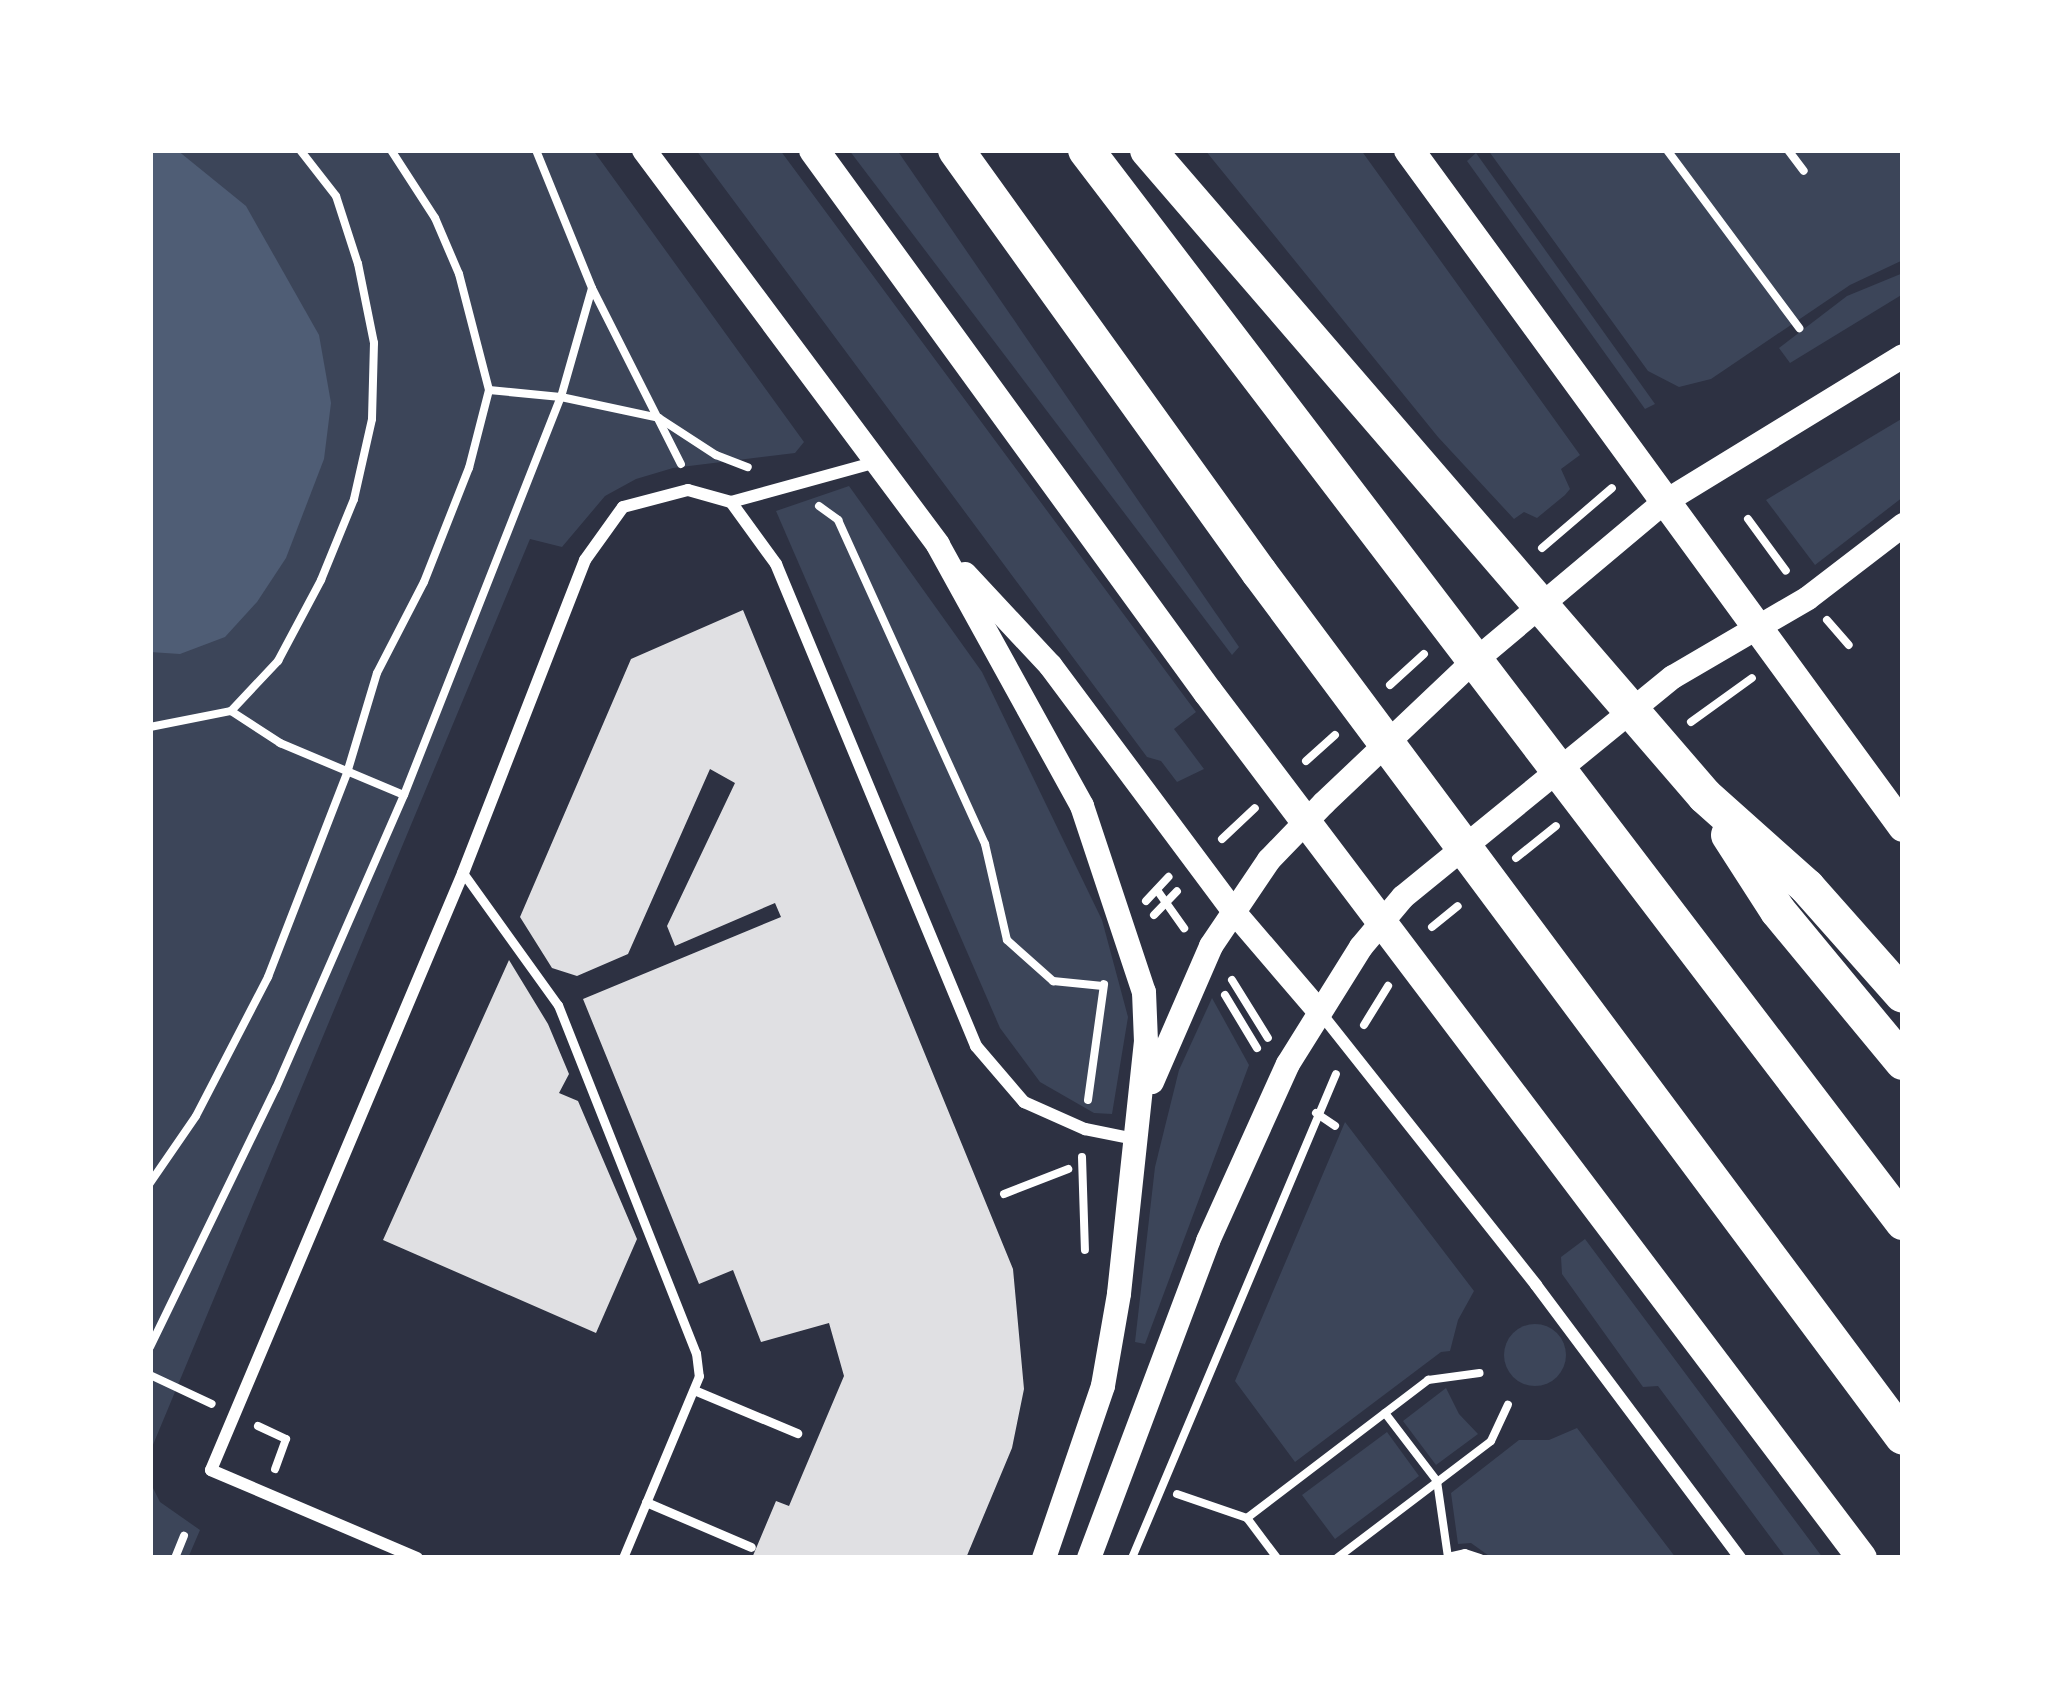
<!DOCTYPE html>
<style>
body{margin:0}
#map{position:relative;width:2053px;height:1708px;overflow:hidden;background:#2d3142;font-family:Quicksand,sans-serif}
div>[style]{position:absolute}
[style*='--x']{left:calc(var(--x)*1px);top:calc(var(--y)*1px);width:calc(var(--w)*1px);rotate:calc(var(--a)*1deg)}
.green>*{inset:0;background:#3c4559}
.round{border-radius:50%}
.water>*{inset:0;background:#4f5d75}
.building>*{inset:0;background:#e0e0e3}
.path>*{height:8px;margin:-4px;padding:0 4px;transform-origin:4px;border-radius:4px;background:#fff}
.service>*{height:9px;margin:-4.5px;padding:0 4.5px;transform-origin:4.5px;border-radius:4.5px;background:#fff}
.minor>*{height:12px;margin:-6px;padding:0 6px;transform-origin:6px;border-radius:6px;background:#fff}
.secondary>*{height:24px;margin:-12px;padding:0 12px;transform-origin:12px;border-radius:12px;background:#fff}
.primary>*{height:30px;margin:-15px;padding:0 15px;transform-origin:15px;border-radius:15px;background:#fff}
.motorway>*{height:36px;margin:-18px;padding:0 18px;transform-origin:18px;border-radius:18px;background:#fff}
span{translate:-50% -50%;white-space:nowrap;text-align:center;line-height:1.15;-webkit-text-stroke:10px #fff;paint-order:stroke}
.frame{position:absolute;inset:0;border:153px solid #fff;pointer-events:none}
</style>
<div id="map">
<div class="green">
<div style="clip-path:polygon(150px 150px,593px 150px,804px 442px,795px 453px,673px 468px,636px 479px,605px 496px,562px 547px,530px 539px,150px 1452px)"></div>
<div style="clip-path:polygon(696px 150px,780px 150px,1196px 712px,1174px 729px,1204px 769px,1177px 782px,1161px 761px,1147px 757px)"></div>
<div style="clip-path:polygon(849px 150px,897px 150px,1239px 647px,1232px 655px)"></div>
<div style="clip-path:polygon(1205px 150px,1361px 150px,1580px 455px,1561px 469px,1570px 489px,1565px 495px,1537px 518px,1524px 512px,1514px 519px,1438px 437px)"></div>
<div style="clip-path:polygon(1488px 150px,1903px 150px,1903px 260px,1850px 285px,1711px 379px,1679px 387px,1648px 371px)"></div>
<div style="clip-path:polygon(1476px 153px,1655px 404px,1645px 409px,1467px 161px)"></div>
<div style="clip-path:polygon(1903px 273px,1903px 294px,1790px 363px,1779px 348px,1847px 296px)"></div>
<div style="clip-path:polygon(1903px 418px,1903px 497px,1815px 565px,1766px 500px)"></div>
<div style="clip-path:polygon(849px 486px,982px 672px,1102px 920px,1128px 1017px,1112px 1114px,1094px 1113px,1040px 1082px,1000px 1028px,776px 511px)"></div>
<div style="clip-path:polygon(1212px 998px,1249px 1065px,1145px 1344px,1135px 1342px,1155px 1167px,1179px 1070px)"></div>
<div style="clip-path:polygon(1345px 1122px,1474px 1291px,1458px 1320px,1450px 1351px,1441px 1352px,1295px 1462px,1235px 1381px)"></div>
<div style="clip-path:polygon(1585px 1239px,1823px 1558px,1786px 1558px,1658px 1386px,1643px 1387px,1562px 1274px,1561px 1257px)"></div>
<div class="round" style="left:1504px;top:1324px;width:62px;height:62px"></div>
<div style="clip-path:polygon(1446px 1388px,1459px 1414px,1478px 1434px,1436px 1465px,1403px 1421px)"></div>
<div style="clip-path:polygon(1577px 1428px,1676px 1558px,1492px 1558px,1471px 1543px,1458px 1544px,1451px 1493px,1519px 1440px,1549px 1440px)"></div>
<div style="clip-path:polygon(1387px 1432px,1419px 1476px,1335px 1539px,1302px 1495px)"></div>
<div style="clip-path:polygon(150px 1482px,160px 1502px,200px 1530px,188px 1558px,150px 1558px)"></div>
</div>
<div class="water">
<div style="clip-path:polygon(150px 150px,177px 150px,246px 206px,319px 335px,331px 403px,324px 459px,286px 558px,257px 602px,225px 637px,180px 654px,150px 652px)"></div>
</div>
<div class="building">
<div style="clip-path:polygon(743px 610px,1013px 1269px,1024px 1389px,1012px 1448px,966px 1558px,752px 1558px,776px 1501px,789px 1506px,844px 1376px,829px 1323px,761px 1342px,733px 1270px,699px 1284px,583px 999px,781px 917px,775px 903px,675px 946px,667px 926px,735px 783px,710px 769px,628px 954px,577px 976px,552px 968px,520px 917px,631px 659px)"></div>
<div style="clip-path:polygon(509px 960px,548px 1024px,569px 1074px,559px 1093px,578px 1101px,637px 1239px,596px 1333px,383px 1240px)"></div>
</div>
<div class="path">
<div style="--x:1667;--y:150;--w:222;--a:53.4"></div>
<div style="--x:1788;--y:150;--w:26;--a:53"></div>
<div style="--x:593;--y:290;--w:195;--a:63.2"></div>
<div style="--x:489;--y:390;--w:72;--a:5.6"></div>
<div style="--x:561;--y:397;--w:100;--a:12.1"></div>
<div style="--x:659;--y:418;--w:68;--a:33"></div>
<div style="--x:716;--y:455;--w:34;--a:21"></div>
<div style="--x:819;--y:506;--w:24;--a:36"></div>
<div style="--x:838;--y:520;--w:356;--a:65.6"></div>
<div style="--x:985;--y:844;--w:98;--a:77.1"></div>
<div style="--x:1007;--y:940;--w:62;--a:41.7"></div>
<div style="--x:1053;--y:981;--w:50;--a:5.7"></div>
<div style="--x:1748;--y:519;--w:64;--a:53.8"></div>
<div style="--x:1542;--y:548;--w:92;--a:-40.6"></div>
<div style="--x:1827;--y:620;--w:33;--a:49"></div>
<div style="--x:1390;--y:685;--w:46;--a:-42.4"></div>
<div style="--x:231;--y:711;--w:59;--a:33.1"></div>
<div style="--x:280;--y:743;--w:134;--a:22.8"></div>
<div style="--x:1691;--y:722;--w:75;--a:-35.8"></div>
<div style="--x:150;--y:727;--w:83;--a:-11.2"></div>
<div style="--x:231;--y:711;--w:69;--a:-46.8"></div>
<div style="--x:278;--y:661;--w:92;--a:-62"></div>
<div style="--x:321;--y:580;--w:87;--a:-67.8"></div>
<div style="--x:354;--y:499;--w:82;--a:-77.3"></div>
<div style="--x:372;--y:419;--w:76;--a:-88.5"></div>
<div style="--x:374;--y:343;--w:81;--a:-101.4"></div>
<div style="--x:358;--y:264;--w:71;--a:-107.9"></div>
<div style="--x:336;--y:196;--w:58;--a:-128"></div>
<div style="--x:1306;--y:761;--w:39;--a:-42"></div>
<div style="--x:1222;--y:839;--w:45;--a:-43.2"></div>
<div style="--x:1516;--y:858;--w:51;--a:-38.7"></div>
<div style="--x:1157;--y:890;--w:47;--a:54.6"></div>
<div style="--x:1146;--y:901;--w:33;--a:-47"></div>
<div style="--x:1154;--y:915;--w:33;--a:-46"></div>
<div style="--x:1432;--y:927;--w:33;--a:-39"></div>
<div style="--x:1232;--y:980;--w:68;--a:58.2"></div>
<div style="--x:1225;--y:995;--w:62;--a:58.9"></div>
<div style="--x:1364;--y:1025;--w:46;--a:-58.4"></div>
<div style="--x:1088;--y:1100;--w:117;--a:-82.1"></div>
<div style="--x:1316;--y:1113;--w:23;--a:34"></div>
<div style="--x:1082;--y:1157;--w:93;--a:88.2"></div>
<div style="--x:150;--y:1183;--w:81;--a:-55.5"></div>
<div style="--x:196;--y:1116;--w:157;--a:-62.6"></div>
<div style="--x:268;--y:977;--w:219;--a:-68.8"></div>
<div style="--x:347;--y:773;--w:104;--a:-73.3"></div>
<div style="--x:377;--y:673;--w:102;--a:-62.7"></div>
<div style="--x:424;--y:582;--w:123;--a:-68.5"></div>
<div style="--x:469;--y:468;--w:81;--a:-75.6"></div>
<div style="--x:489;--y:390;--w:120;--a:-104.5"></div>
<div style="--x:459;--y:274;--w:61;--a:-113.2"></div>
<div style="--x:435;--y:218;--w:81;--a:-122.9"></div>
<div style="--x:1004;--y:1194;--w:69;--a:-21.3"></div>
<div style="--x:150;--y:1347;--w:288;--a:-64.1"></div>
<div style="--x:276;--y:1088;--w:320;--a:-66.4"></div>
<div style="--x:404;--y:795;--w:428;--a:-68.5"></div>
<div style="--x:561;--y:397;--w:113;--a:-74.1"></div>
<div style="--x:592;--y:288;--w:149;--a:-112.1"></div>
<div style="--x:150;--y:1375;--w:68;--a:25.1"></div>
<div style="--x:1385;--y:1413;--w:86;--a:52.6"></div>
<div style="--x:1437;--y:1481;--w:77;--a:81.8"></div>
<div style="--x:1448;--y:1557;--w:17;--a:-13"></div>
<div style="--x:1465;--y:1553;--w:16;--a:18"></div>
<div style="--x:258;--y:1426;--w:31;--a:25"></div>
<div style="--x:286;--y:1439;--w:32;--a:110"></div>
<div style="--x:1177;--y:1494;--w:74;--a:18.9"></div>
<div style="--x:1247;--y:1518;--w:50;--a:53.1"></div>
<div style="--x:1247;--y:1518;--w:228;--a:-37.3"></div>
<div style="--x:1428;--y:1380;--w:52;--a:-7.7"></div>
<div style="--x:175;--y:1558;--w:24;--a:-68"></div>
<div style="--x:1132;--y:1558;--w:525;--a:-67.15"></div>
<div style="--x:1337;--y:1558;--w:193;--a:-37.2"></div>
<div style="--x:1491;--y:1441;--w:40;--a:-65"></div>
</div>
<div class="service">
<div style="--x:463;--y:873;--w:163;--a:54.3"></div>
<div style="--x:558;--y:1005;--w:374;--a:68.4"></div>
<div style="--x:696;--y:1353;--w:23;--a:83"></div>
<div style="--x:699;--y:1376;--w:197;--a:112.7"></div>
<div style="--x:694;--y:1390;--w:112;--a:22.7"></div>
<div style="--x:646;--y:1502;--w:114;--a:23.2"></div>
</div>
<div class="minor">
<div style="--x:731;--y:502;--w:77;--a:54"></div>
<div style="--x:776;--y:564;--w:522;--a:67.46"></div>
<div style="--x:976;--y:1046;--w:74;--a:49.4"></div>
<div style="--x:1024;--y:1102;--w:67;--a:23.9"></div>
<div style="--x:1085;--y:1129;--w:50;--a:11.5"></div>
<div style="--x:1319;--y:1011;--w:350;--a:51.6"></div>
<div style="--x:1536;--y:1285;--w:341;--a:53.2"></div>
<div style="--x:417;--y:1558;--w:224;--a:-156.9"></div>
<div style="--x:211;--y:1470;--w:648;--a:-67.11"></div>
<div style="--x:463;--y:873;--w:336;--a:-68.7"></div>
<div style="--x:585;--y:560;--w:65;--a:-54.4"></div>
<div style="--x:623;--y:507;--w:67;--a:-14.7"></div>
<div style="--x:688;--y:490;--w:45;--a:15.6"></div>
<div style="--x:731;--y:502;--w:150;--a:-15.4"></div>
</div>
<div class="secondary">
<div style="--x:644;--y:150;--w:492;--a:53.3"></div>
<div style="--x:938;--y:545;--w:298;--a:61.1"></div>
<div style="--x:1082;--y:806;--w:196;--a:71.6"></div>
<div style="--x:1144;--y:992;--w:49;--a:87.7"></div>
<div style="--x:1146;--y:1041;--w:254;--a:96.1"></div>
<div style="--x:1119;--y:1294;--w:93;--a:99.9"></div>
<div style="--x:1103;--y:1386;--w:182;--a:108.9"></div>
<div style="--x:965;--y:574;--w:125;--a:47"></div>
<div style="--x:1050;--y:665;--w:308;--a:53.3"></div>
<div style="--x:1234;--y:912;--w:129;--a:49.4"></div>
<div style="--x:1152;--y:1082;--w:148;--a:-66.5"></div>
<div style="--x:1211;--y:946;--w:104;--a:-56"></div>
<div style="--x:1269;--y:860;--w:79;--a:-46"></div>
<div style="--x:1324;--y:803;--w:193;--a:-43.5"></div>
<div style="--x:1464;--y:670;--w:260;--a:-40"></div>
<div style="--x:1663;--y:503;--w:281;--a:-31.5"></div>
<div style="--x:1089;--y:1558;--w:339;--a:-69.4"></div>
<div style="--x:1208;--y:1241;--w:194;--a:-65.7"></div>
<div style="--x:1288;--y:1064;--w:138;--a:-58"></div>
<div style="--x:1361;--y:947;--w:65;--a:-50"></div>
<div style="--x:1403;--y:897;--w:348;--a:-39.2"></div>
<div style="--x:1673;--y:677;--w:156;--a:-30.3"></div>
<div style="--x:1808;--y:598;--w:120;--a:-37.5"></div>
</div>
<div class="primary">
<div style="--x:814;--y:150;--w:670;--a:53.99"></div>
<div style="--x:1208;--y:692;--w:1085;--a:52.94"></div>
<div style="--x:1409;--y:150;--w:838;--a:53.88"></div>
</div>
<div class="motorway">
<div style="--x:956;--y:150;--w:520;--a:54.32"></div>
<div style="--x:1259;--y:572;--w:1078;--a:53.33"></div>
<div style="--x:1086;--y:150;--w:1348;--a:52.69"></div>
<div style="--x:1148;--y:150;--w:853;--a:49.23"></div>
<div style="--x:1705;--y:796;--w:137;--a:41.7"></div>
<div style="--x:1807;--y:887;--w:144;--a:48.4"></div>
<div style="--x:1729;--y:835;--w:90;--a:57.2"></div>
<div style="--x:1778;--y:911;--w:196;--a:50.4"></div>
</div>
<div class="frame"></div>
</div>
